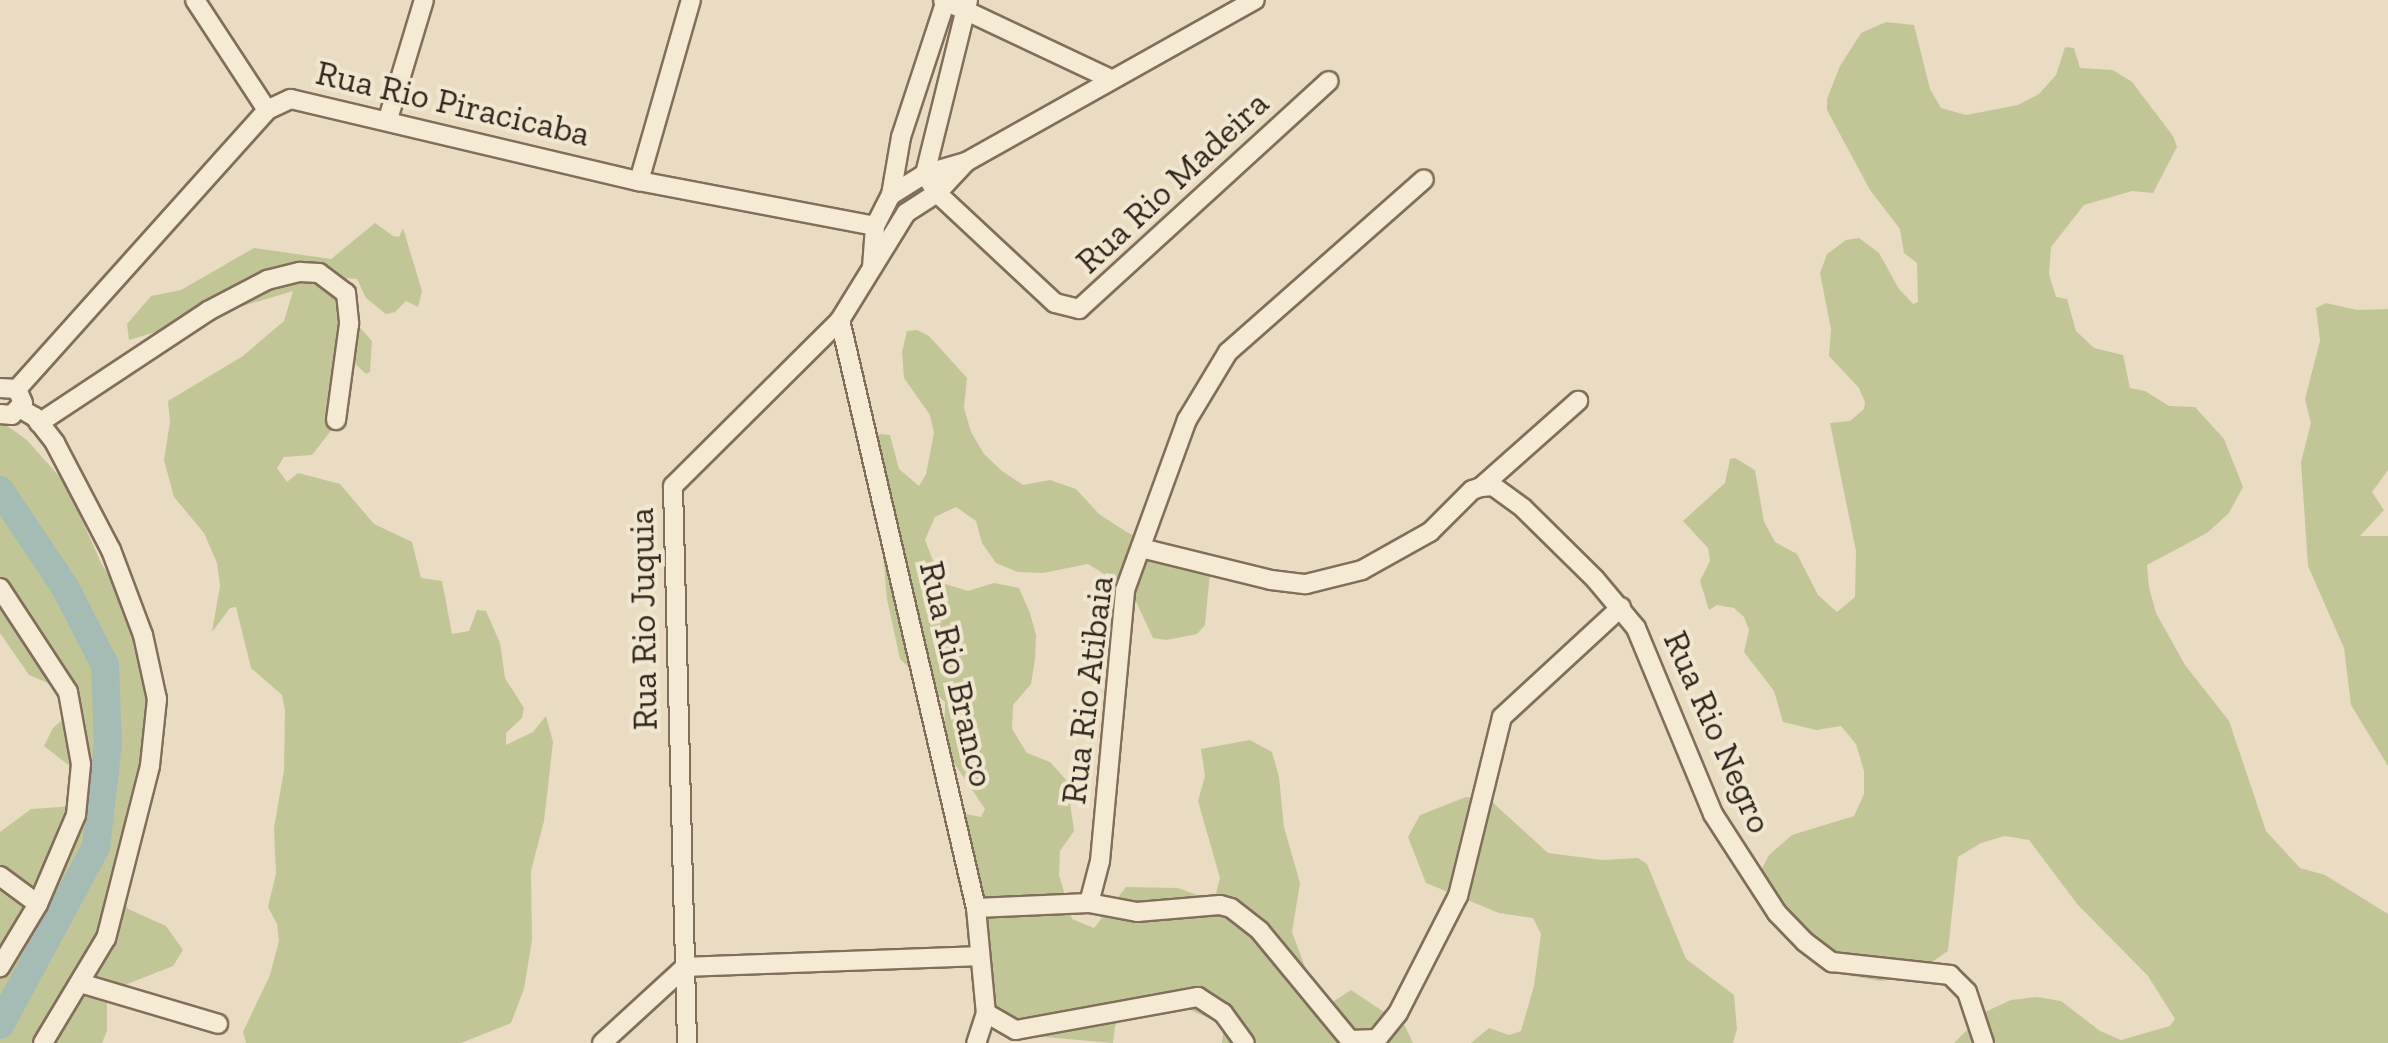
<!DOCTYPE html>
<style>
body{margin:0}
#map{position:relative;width:2388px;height:1043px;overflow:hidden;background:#e9dcc2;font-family:"Zilla Slab",serif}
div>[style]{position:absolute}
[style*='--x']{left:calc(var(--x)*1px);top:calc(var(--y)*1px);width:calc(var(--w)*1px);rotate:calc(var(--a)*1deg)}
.green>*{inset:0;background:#c2c697}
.river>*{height:28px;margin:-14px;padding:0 14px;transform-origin:14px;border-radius:14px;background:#a4bcb4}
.roads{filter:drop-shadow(2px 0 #816e5b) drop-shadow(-2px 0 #816e5b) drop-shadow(0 2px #816e5b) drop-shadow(0 -2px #816e5b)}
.minor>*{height:18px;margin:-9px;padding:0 9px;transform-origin:9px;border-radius:9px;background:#f5ead4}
span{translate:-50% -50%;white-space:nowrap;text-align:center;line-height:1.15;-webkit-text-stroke:8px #f1e7d1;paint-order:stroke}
.street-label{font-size:35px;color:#32271e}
</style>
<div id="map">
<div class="green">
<div style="clip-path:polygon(1886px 22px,1914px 25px,1930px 89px,1941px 108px,1966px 115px,2018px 105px,2039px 94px,2056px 75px,2065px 47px,2074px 48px,2080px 68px,2113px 70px,2132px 82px,2173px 136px,2177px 147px,2153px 193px,2132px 191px,2084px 205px,2051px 247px,2049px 274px,2056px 297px,2067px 299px,2076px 331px,2094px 348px,2123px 355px,2130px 388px,2145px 391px,2169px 406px,2195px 407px,2224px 439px,2243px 487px,2229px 513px,2207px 533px,2147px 565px,2149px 587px,2156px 613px,2185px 665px,2229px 721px,2266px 831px,2300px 868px,2325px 875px,2388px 914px,2388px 1043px,1954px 1043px,1985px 1012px,2011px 1000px,2037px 997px,2061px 1001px,2100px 1031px,2121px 1040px,2170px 1026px,2175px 1019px,2148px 976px,2078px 905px,2029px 840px,2005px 836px,1981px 843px,1958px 857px,1948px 951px,1910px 977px,1881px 981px,1833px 973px,1791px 944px,1765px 906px,1757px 878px,1769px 855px,1792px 835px,1854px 816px,1864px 794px,1864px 771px,1856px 744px,1841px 726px,1816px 730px,1783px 722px,1774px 691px,1744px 652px,1749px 630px,1744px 617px,1734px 608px,1717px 605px,1709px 610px,1700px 581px,1710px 561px,1708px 548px,1683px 521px,1725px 483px,1730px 459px,1735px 458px,1755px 470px,1764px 522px,1775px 542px,1797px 554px,1818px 595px,1837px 612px,1855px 597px,1856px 551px,1830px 423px,1850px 421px,1864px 409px,1865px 402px,1859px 388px,1829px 356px,1831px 329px,1820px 273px,1827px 254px,1846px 240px,1859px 238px,1879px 253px,1899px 289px,1913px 304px,1918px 302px,1917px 263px,1904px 253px,1900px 229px,1870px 190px,1827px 110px,1827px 99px,1840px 66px,1861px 33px)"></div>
<div style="clip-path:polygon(375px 223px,393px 236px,399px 237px,403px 228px,422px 291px,418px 307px,406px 301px,395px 312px,386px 314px,366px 298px,357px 279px,347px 278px,336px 301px,372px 341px,370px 372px,366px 374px,350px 359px,345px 382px,350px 397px,344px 414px,312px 455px,284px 457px,277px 468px,287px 482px,298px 473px,340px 484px,374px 524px,412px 542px,421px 578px,442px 581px,452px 634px,469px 631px,477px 610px,486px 611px,500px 643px,505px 678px,524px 708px,522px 718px,506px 733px,506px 745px,533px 732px,546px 716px,553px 742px,544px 821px,531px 871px,532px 940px,524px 989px,511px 1023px,461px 1043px,246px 1043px,243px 1032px,270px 975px,279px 941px,277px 924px,268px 907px,276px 874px,274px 828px,284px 770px,285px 710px,282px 695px,251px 668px,236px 607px,230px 608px,212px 632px,220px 586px,217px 563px,204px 533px,174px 497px,164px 460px,170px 422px,168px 401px,243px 356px,284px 321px,293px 291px,129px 340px,127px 324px,151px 296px,181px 290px,254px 248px,331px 259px)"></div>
<div style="clip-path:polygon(2326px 303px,2357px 310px,2388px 309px,2388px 470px,2372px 492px,2384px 510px,2360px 536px,2388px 536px,2388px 766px,2351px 705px,2344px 648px,2308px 566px,2301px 462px,2311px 423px,2305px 399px,2320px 341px,2316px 308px)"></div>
<div style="clip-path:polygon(917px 330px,929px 336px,967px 378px,964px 408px,971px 432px,984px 454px,1002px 471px,1023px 485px,1050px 480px,1076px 489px,1099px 514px,1128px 533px,1211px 561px,1205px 625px,1197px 634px,1166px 640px,1153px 638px,1131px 591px,1088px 564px,1043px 573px,1018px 572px,996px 563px,982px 543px,976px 521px,956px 507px,935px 517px,925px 540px,942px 583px,968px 591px,994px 583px,1019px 588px,1030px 613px,1036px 635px,1035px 659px,1031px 684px,1013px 705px,1012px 729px,1027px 753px,1050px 762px,1067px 781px,1074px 831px,1060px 851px,1059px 875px,1072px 919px,1094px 928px,1126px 887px,1178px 888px,1214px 901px,1220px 878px,1198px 801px,1205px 776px,1201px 749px,1250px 740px,1272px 752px,1279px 777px,1284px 827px,1300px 883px,1292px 932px,1319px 1004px,1331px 1003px,1351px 990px,1405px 1026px,1413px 1043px,1222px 1043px,1224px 1025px,1152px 993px,1126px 1008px,1115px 1026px,1113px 1043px,1009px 1034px,980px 992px,969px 942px,982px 901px,956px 812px,981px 817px,985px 809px,944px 748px,945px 702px,900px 659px,887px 599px,873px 442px,879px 434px,890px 435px,899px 469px,919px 486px,926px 474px,934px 433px,930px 415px,904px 378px,902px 352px,907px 331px)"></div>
<div style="clip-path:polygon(0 421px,27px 440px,66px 484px,101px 563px,125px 600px,153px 682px,123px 901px,128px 909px,166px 926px,183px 950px,173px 966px,107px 992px,107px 1031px,102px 1043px,0 1043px,0 832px,31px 809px,75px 806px,76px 771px,44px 746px,53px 728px,69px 714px,68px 703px,48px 683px,29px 675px,0 633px)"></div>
<div style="clip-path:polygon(1466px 797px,1490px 800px,1548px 853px,1602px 860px,1638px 858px,1647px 864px,1686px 959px,1734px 995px,1737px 1029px,1733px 1043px,1471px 1043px,1489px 1028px,1509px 1035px,1521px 1031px,1534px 986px,1541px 934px,1533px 918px,1499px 913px,1426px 883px,1408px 837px,1420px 815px)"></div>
</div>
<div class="river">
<div style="--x:0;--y:490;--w:117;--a:56.2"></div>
<div style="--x:65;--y:587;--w:88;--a:62.9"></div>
<div style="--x:105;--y:665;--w:79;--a:87.8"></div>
<div style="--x:108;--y:744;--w:104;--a:96.6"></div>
<div style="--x:96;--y:847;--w:202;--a:118.3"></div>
</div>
<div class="roads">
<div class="minor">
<div style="--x:195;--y:0;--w:131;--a:56.8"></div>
<div style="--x:943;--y:0;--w:186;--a:25.2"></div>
<div style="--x:388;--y:119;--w:124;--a:-73.2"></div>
<div style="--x:925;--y:174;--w:22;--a:58"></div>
<div style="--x:937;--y:193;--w:161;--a:43"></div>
<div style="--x:1055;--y:303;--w:25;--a:14"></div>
<div style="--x:1079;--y:309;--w:338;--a:-42.4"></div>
<div style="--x:925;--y:174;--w:179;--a:-76.1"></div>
<div style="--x:639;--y:181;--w:188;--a:-74"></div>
<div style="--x:891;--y:195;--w:40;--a:-32"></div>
<div style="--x:925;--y:174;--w:43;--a:-16.3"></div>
<div style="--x:966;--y:162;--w:331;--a:-29.3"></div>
<div style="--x:872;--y:268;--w:42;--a:-85.9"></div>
<div style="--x:875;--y:226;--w:35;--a:-63"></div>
<div style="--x:891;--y:195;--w:59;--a:-80.2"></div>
<div style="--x:901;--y:137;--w:144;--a:-71.8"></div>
<div style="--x:840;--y:320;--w:604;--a:76.98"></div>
<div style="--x:976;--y:908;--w:105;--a:84.6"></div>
<div style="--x:986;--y:1013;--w:32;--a:108"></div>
<div style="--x:0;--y:388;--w:17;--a:3"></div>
<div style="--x:17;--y:389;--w:15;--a:67"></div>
<div style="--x:23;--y:403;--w:16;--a:133"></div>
<div style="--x:12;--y:415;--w:12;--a:-175"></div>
<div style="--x:17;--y:389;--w:375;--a:-48.1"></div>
<div style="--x:267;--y:110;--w:26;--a:-25"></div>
<div style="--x:291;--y:99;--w:358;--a:13.3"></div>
<div style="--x:639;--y:181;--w:240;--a:10.8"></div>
<div style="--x:21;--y:409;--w:16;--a:30"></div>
<div style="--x:35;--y:417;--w:33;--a:52"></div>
<div style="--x:55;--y:443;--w:121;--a:62.4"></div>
<div style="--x:111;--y:550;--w:91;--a:69.4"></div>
<div style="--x:143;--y:635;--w:66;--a:77.7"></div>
<div style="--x:157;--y:699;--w:67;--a:96"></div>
<div style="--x:150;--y:766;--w:178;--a:104.3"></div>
<div style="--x:106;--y:938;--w:122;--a:121"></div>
<div style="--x:39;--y:423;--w:203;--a:-33.5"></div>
<div style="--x:208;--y:311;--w:67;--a:-27.7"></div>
<div style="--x:267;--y:280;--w:34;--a:-14"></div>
<div style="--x:300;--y:272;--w:19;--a:3"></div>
<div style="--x:319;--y:273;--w:34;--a:37"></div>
<div style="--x:346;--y:293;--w:31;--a:84"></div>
<div style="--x:349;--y:324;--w:97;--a:97.7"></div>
<div style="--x:1481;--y:487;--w:12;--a:-5"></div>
<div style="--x:1493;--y:486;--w:37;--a:36"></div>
<div style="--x:1523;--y:508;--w:101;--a:44.6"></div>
<div style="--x:1595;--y:579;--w:64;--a:50.1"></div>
<div style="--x:1636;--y:628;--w:201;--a:67.5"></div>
<div style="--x:1713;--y:814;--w:118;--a:57.1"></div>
<div style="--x:1777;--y:913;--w:40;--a:46"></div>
<div style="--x:1805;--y:942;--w:34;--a:37"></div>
<div style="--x:1832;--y:962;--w:119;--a:6.3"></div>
<div style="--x:1950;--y:975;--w:24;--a:45"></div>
<div style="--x:1967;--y:992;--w:54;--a:71.6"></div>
<div style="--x:1141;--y:548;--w:134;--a:13.8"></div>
<div style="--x:1271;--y:580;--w:35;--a:7"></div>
<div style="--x:1306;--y:584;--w:58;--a:-14"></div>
<div style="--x:1362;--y:570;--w:78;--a:-29.2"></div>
<div style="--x:1430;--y:532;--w:59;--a:-45"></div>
<div style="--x:1472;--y:490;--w:9;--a:-18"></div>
<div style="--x:1481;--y:487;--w:130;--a:-41.6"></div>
<div style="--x:0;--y:588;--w:124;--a:56.8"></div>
<div style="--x:68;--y:692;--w:73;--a:79.8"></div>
<div style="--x:81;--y:764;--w:51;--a:95.6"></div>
<div style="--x:76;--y:815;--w:97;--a:113.1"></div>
<div style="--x:38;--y:904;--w:74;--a:121.1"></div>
<div style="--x:0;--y:876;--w:47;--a:36.4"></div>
<div style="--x:1089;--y:903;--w:49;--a:10.6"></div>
<div style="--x:1137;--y:912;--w:83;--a:-4.8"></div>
<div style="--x:1220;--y:905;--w:11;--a:15"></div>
<div style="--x:1231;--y:908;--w:37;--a:38"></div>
<div style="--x:1260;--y:931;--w:141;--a:50.5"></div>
<div style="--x:1350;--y:1040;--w:27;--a:-2"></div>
<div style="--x:1377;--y:1039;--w:33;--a:-51"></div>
<div style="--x:1398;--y:1013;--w:131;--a:-62.9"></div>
<div style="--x:1458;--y:896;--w:184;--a:-76.2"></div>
<div style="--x:1502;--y:717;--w:162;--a:-42.7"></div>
<div style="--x:976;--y:908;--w:113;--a:-2.5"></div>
<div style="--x:1089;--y:903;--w:43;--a:-75.3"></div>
<div style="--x:1100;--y:861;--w:272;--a:-84.7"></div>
<div style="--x:1125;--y:590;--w:181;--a:-70"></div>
<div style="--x:1187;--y:420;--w:79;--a:-58.9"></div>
<div style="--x:1228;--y:352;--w:261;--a:-41.4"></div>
<div style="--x:80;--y:983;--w:144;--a:16.5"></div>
<div style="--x:986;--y:1013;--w:34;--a:30"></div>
<div style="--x:1016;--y:1030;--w:185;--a:-10.3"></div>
<div style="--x:1198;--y:997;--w:30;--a:33"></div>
<div style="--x:1223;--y:1013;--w:37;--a:54"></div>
<div style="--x:602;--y:1043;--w:113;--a:-42.5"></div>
<div style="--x:685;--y:967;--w:295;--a:-2.1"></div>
<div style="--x:687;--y:1043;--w:557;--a:-91.44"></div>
<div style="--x:673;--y:486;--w:235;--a:-44.8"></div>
<div style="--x:840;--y:320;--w:126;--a:-58.3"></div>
<div style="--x:906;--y:213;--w:37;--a:-33"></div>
<div style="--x:937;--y:193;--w:42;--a:-46.9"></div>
</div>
</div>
<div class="street-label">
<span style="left:453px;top:103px;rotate:13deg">Rua Rio Piracicaba</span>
<span style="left:1172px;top:182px;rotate:-43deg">Rua Rio Madeira</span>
<span style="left:643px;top:619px;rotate:-91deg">Rua Rio Juquia</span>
<span style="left:957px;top:674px;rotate:77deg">Rua Rio Branco</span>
<span style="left:1087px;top:690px;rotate:-83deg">Rua Rio Atibaia</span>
<span style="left:1718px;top:732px;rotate:66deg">Rua Rio Negro</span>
</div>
</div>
